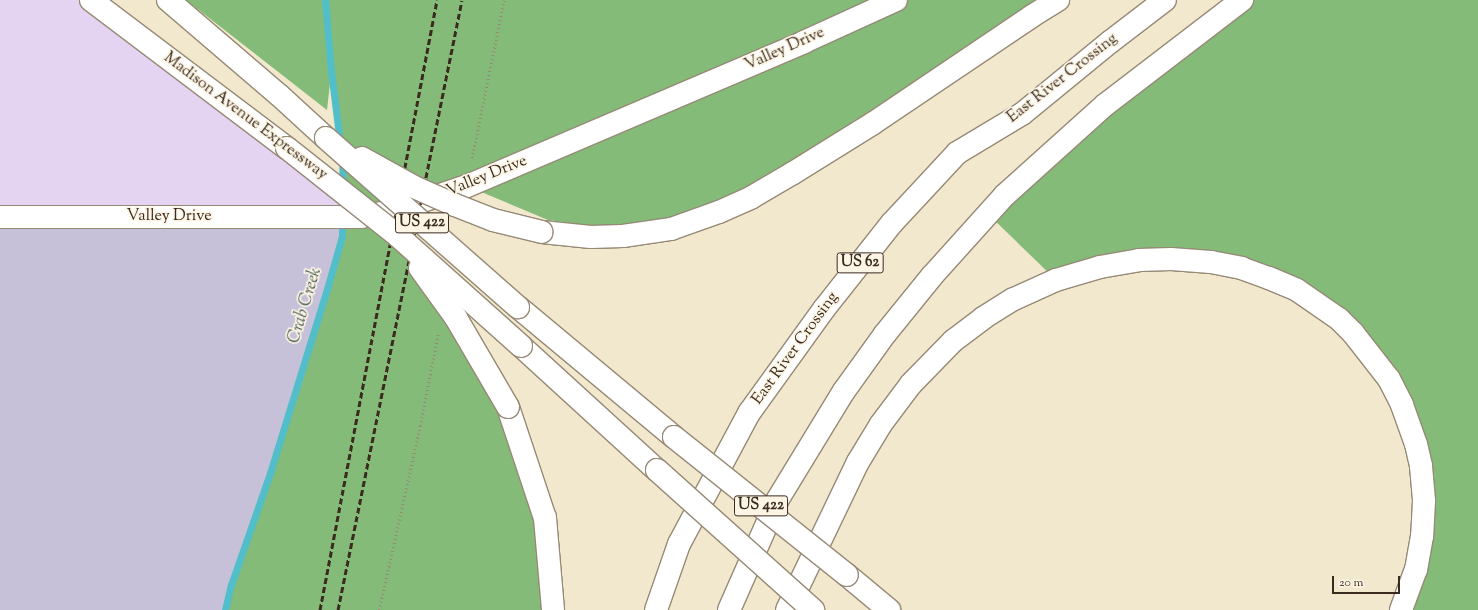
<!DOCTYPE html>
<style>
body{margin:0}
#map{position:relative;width:1478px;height:610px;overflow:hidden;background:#f2e8cd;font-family:"Sorts Mill Goudy",serif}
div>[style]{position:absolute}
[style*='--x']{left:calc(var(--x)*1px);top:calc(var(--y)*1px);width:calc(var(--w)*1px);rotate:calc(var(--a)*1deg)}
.built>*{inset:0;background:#e4d3f1}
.industrial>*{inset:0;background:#c6c0d9}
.forest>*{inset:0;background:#84bb78}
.stream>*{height:7px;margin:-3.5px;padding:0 3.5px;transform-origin:3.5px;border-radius:3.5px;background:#51beca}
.path>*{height:2.5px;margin-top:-1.25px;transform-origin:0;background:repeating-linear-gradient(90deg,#968976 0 1px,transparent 0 4px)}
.roads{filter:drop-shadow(1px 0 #968976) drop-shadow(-1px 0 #968976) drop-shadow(0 1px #968976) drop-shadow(0 -1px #968976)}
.minor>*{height:22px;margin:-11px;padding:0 11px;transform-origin:11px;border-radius:11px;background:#fff}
.highway>*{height:22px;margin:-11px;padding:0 11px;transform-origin:11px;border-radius:11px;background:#fff}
.rail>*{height:3px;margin-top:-1.5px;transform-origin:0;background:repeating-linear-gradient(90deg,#3b2a1e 0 6px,transparent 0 9px)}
.bridges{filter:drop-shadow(1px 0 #968976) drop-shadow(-1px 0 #968976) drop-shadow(0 1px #968976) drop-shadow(0 -1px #968976)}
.highway-bridge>*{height:22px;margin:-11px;padding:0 11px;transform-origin:11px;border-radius:11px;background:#fff}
span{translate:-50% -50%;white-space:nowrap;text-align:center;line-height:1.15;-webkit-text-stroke:3.5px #fcf5e5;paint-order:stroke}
.shield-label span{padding:1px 3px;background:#fcf5e5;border:1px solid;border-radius:3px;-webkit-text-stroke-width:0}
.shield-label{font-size:15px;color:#3b2a1e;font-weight:700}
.street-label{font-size:16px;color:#3b2a1e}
.water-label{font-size:17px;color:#425652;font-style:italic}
.scale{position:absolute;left:1332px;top:576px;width:68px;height:18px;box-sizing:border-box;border:2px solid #3b2a1e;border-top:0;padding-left:5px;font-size:12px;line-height:14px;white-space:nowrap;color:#3b2a1e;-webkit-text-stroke:3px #fcf5e5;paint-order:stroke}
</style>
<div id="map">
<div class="built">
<div style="clip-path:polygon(0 0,96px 0,345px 194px,337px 217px,0 217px)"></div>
</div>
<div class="industrial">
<div style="clip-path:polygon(0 217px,337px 217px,342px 236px,328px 289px,270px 473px,231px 585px,225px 610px,0 610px)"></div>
</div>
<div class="forest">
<div style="clip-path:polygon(186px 0,1058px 0,719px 212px,622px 230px,548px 220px,467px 186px,396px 210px,398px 236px,508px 407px,545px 518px,553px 610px,225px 610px,231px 585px,328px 289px,342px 236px,343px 217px,337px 217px,344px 168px,331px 74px,327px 110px)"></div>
<div style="clip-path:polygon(1242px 0,1478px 0,1478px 610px,1401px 610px,1422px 536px,1402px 405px,1339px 319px,1211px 262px,1056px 280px,988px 214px)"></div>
</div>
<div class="stream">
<div style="--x:325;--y:0;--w:71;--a:85.2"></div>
<div style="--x:331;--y:71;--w:73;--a:82.9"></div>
<div style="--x:342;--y:159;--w:28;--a:88"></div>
<div style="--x:225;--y:610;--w:26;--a:-77"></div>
<div style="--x:231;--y:585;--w:119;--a:-70.8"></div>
<div style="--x:270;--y:473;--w:193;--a:-72.8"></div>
<div style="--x:327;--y:289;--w:55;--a:-74.2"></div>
<div style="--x:342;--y:236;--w:17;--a:-90"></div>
</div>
<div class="path">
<div style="--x:472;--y:158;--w:161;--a:-78.6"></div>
<div style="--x:379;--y:610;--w:189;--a:-77.4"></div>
<div style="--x:420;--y:426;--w:94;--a:-78.9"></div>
</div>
<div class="roads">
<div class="minor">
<div style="--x:0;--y:217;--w:361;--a:0"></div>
<div style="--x:361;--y:217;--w:36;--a:-11"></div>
<div style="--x:396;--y:210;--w:75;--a:-18.7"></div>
<div style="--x:467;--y:186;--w:366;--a:-23.1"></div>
<div style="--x:804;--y:42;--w:101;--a:-24.5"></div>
</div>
<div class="highway">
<div style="--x:91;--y:0;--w:246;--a:37.1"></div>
<div style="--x:168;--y:0;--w:146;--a:40.6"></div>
<div style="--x:279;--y:95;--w:64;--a:42.5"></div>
<div style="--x:542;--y:232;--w:49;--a:5.8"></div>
<div style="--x:591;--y:237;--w:32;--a:-2"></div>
<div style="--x:623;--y:236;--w:49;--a:-8.3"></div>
<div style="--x:671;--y:229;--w:51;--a:-19.5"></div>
<div style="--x:719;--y:212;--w:36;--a:-24"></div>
<div style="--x:752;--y:197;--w:48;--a:-30.3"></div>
<div style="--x:793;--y:173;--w:93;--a:-31.8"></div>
<div style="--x:872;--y:124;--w:193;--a:-34"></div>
<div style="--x:1032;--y:16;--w:31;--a:-32"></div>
<div style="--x:518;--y:307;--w:203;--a:39.8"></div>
<div style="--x:521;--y:346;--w:184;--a:42.4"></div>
<div style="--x:508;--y:407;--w:117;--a:71.6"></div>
<div style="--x:545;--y:518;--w:92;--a:85"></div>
<div style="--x:847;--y:575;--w:55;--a:39.8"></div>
<div style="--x:656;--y:610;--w:70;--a:-70.8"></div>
<div style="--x:679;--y:544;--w:149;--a:-61.9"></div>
<div style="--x:749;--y:413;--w:128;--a:-54.2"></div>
<div style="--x:824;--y:309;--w:110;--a:-51.7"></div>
<div style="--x:892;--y:223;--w:96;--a:-47.1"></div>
<div style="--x:957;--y:153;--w:76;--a:-31"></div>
<div style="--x:1022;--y:114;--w:114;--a:-39.3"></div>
<div style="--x:1110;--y:42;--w:69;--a:-37.4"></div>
<div style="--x:729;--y:610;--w:121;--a:-66.2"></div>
<div style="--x:778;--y:499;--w:127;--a:-58.6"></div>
<div style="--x:844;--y:391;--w:70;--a:-54.3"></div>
<div style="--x:885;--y:334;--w:75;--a:-51"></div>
<div style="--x:932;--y:276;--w:109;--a:-48"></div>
<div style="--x:1005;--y:195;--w:135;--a:-42"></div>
<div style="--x:1105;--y:105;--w:173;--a:-37.5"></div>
<div style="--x:787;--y:610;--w:164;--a:-64.4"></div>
<div style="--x:858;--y:462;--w:44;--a:-58.8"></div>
<div style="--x:881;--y:424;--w:50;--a:-53.1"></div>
<div style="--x:911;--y:384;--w:60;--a:-45.7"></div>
<div style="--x:953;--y:341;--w:38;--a:-37"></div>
<div style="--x:983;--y:318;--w:36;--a:-32"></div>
<div style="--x:1014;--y:299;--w:46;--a:-24.3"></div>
<div style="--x:1056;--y:280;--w:46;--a:-16.5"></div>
<div style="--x:1100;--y:267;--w:40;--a:-10"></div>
<div style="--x:1139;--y:260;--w:32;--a:-2"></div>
<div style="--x:1171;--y:259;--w:40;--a:4.3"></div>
<div style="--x:1211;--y:262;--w:31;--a:11"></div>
<div style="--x:1241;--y:268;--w:30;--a:20"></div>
<div style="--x:1269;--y:278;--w:30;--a:23"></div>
<div style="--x:1297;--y:290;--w:51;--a:34.6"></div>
<div style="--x:1339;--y:319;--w:20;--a:45"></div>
<div style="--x:1353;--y:333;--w:58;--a:52"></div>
<div style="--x:1389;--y:379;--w:29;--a:63"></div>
<div style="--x:1402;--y:405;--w:41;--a:70.3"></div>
<div style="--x:1416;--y:444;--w:23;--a:77"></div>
<div style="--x:1421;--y:466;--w:35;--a:85"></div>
<div style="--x:1424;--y:501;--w:35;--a:93"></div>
<div style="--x:1422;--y:536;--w:34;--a:100"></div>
<div style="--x:1416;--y:569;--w:44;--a:110.1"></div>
</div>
</div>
<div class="rail">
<div style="--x:320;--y:610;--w:621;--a:-79.14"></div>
<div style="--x:338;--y:610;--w:622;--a:-78.51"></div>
</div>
<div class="bridges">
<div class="highway-bridge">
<div style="--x:326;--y:138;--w:256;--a:41.4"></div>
<div style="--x:287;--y:148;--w:142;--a:38.4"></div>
<div style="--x:398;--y:236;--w:165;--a:41.8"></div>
<div style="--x:362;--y:158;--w:60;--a:29.1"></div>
<div style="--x:414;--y:187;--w:45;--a:23.7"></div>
<div style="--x:455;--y:205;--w:41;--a:21.5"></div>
<div style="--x:493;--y:220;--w:50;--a:13.8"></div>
<div style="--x:420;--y:268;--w:62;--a:54.2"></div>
<div style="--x:456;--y:318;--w:103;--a:59.7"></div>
<div style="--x:674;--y:437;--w:221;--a:38.6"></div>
<div style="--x:657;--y:470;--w:210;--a:41.9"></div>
</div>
</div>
<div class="shield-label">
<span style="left:422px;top:223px">US 422</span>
<span style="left:860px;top:263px">US 62</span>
<span style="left:761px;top:506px">US 422</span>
</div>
<div class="street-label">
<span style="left:785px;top:50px;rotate:-24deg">Valley Drive</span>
<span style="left:1063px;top:79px;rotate:-38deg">East River Crossing</span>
<span style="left:245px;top:117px;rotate:37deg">Madison Avenue Expressway</span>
<span style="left:487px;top:177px;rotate:-22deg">Valley Drive</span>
<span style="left:169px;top:217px">Valley Drive</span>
<span style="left:796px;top:349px;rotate:-54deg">East River Crossing</span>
</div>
<div class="water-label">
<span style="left:306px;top:306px;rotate:-73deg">Crab Creek</span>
</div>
<div class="scale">20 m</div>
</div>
